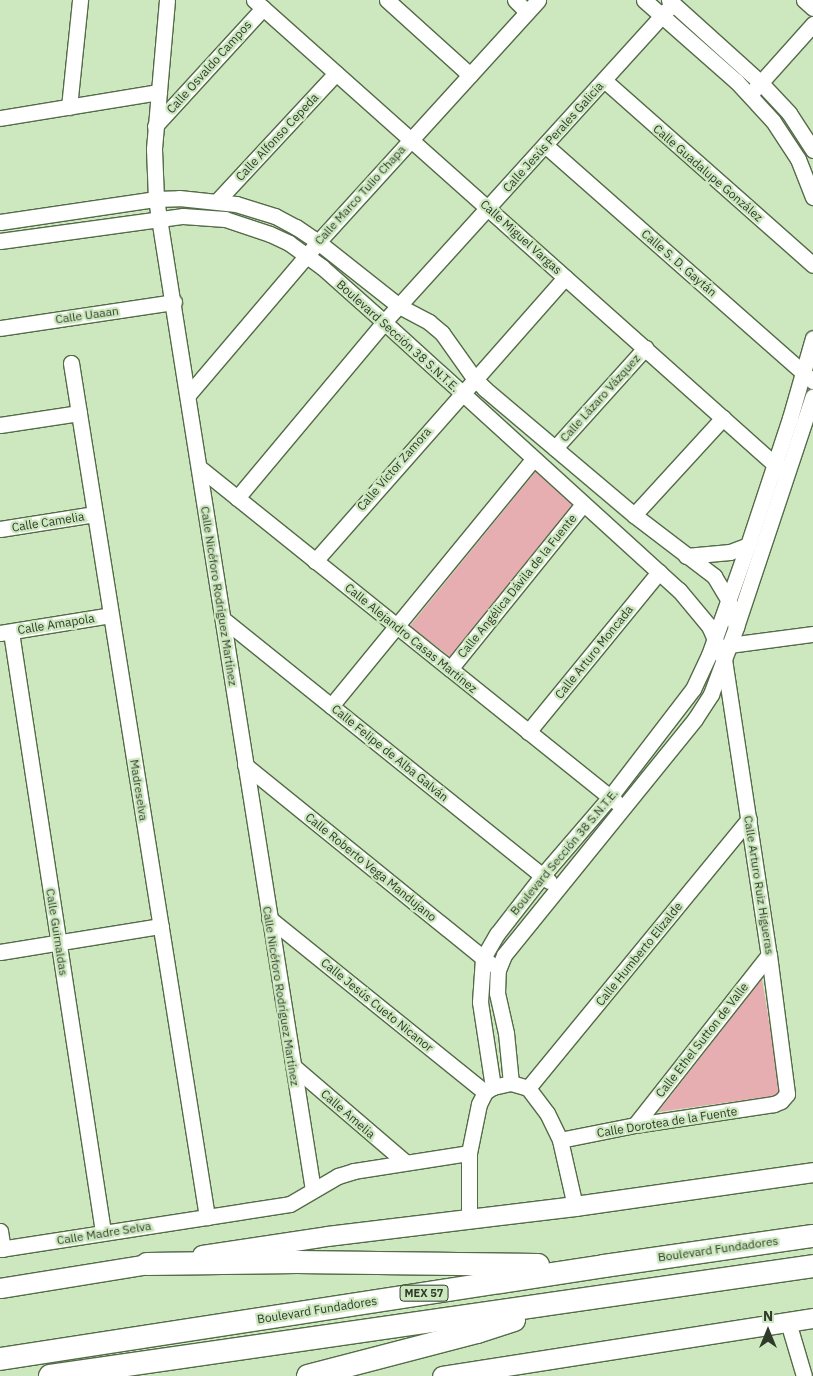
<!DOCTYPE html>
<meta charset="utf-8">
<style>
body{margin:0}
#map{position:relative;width:813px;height:1376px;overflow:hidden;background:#cde8bf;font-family:"IBM Plex Sans",sans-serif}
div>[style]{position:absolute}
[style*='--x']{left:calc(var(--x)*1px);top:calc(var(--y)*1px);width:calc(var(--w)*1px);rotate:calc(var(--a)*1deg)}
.green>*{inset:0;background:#e6aeb1}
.roads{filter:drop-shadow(1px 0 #546b48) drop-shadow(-1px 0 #546b48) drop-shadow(0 1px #546b48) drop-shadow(0 -1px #546b48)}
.minor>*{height:15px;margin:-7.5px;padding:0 7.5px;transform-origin:7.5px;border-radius:7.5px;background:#fff}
.major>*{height:19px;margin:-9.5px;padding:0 9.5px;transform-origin:9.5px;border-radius:9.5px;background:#fff}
.highway>*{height:22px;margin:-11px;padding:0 11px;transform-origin:11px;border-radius:11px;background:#fff}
span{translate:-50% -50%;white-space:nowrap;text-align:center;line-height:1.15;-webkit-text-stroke:4.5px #cde8bf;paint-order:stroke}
.shield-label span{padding:1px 4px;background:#cde8bf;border:1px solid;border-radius:4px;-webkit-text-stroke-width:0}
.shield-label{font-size:11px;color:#2f3a2a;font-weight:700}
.street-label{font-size:12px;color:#2f3a2a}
.north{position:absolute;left:743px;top:1306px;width:50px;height:50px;-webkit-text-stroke:4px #cde8bf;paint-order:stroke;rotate:0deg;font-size:14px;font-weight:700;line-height:20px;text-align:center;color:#2f3a2a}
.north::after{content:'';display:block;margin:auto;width:18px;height:22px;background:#2f3a2a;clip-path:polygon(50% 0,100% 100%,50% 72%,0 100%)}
</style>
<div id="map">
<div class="green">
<div style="clip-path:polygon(536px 471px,574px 506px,453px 659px,410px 626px)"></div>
<div style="clip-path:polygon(762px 979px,781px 1095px,658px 1112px)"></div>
</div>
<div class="roads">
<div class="minor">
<div style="--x:167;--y:0;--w:150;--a:95"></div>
<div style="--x:154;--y:149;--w:50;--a:87.7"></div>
<div style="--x:156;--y:199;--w:1003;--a:81"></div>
<div style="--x:254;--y:0;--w:706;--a:41.73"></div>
<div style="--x:387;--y:0;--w:112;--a:42.1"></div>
<div style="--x:515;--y:0;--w:17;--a:45"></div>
<div style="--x:644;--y:0;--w:123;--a:41.4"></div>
<div style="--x:736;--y:81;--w:54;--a:47.2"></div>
<div style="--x:773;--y:121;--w:45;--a:56.7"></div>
<div style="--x:798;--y:159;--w:41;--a:68.5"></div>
<div style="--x:669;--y:0;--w:124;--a:42.1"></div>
<div style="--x:761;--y:83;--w:41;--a:47"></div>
<div style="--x:789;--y:113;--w:44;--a:57"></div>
<div style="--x:804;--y:0;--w:12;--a:42"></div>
<div style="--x:604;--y:80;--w:279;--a:41.5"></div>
<div style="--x:754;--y:90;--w:89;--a:-48.2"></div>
<div style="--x:69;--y:107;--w:108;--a:-84.1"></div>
<div style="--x:0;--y:118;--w:161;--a:-9.3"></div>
<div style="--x:155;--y:126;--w:160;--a:-47.5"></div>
<div style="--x:545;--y:145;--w:357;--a:41.4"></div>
<div style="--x:218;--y:200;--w:173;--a:-47.1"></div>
<div style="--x:0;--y:222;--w:158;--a:-8.4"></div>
<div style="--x:156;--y:199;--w:23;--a:-2"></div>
<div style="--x:179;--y:198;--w:57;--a:6"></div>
<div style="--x:236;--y:204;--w:41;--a:17.1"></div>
<div style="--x:275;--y:216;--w:24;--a:28"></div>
<div style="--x:296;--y:227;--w:27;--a:34"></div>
<div style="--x:318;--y:242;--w:103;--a:38.3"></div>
<div style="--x:399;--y:306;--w:34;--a:28"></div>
<div style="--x:429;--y:322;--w:17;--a:40"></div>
<div style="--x:442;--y:333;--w:55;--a:54.6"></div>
<div style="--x:474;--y:378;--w:16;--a:45"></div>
<div style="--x:485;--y:389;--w:195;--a:40.2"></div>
<div style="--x:634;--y:515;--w:101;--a:37.3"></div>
<div style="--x:714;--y:576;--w:27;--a:59"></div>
<div style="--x:728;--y:599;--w:29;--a:74"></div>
<div style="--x:0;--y:241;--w:185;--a:-7.8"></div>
<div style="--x:183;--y:216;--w:42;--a:4.1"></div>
<div style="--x:225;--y:219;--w:47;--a:18.4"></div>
<div style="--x:270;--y:234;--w:21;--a:25"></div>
<div style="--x:289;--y:243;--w:41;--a:36"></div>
<div style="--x:322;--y:267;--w:83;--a:41.6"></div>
<div style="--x:384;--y:322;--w:399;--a:42.3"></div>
<div style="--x:679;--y:590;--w:47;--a:50.2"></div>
<div style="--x:709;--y:626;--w:36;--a:66"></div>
<div style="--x:724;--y:659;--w:299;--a:81.4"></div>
<div style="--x:769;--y:955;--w:140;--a:82.6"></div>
<div style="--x:787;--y:1094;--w:9;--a:131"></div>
<div style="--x:781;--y:1101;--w:8;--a:157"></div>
<div style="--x:774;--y:1104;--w:141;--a:171.4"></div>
<div style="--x:635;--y:1125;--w:76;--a:168.7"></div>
<div style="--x:0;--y:328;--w:176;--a:-8.5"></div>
<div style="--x:71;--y:363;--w:865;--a:80.95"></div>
<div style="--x:188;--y:395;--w:201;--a:-49.6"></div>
<div style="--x:318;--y:242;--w:327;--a:-47.7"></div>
<div style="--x:0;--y:425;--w:80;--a:-8.6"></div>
<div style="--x:555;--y:448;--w:135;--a:-48"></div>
<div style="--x:200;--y:468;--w:533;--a:38.76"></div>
<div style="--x:237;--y:498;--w:229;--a:-50.1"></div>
<div style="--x:384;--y:322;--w:430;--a:-47.8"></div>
<div style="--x:634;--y:515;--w:132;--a:-47.5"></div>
<div style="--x:0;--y:529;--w:96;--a:-9"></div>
<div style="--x:686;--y:556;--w:44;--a:-5.2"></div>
<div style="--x:730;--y:552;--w:19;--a:-21"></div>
<div style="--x:315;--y:561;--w:378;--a:-48.6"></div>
<div style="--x:223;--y:619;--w:418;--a:38.8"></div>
<div style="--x:11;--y:632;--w:607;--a:81.28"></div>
<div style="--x:0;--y:633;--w:112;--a:-9.2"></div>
<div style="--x:729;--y:645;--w:85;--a:-7.5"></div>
<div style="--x:450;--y:669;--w:212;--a:-51.1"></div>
<div style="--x:331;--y:706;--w:319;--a:-50.7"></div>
<div style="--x:528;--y:732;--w:207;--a:-50.7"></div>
<div style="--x:245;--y:765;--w:316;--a:39"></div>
<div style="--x:269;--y:918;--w:277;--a:38.9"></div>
<div style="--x:0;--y:952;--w:163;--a:-9.2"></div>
<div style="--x:293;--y:1066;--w:146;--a:40.6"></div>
<div style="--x:511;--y:1083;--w:50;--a:-95.7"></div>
<div style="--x:506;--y:1033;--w:41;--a:-102.7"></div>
<div style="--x:497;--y:993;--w:23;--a:-88"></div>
<div style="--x:498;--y:970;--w:16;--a:-68"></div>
<div style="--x:504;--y:955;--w:304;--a:-51"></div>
<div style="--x:695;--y:719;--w:30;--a:-57"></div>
<div style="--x:711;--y:694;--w:72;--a:-69.5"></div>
<div style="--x:736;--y:627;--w:243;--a:-71.6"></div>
<div style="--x:493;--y:1087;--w:86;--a:-98.7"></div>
<div style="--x:480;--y:1002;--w:44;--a:-86.1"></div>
<div style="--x:483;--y:958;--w:28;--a:-60"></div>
<div style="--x:497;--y:934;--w:73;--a:-52.2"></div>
<div style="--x:542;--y:876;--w:104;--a:-49.3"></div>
<div style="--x:610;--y:797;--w:136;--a:-52.5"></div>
<div style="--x:693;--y:689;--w:38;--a:-65"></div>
<div style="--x:709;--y:655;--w:117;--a:-70.5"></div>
<div style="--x:748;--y:545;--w:134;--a:-71.7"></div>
<div style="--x:790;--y:418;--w:83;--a:-74"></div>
<div style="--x:528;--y:1088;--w:348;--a:-50.6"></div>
<div style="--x:635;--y:1125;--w:216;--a:-51.8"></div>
<div style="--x:469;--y:1220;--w:67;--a:-90"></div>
<div style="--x:469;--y:1153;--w:50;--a:-78.5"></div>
<div style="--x:479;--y:1104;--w:13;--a:-63"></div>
<div style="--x:485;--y:1092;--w:9;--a:-32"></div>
<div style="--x:493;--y:1087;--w:18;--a:-13"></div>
<div style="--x:511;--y:1083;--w:18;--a:16"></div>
<div style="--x:528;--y:1088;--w:31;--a:53"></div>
<div style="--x:547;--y:1113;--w:30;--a:64"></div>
<div style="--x:560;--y:1140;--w:68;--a:77.2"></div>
<div style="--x:0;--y:1231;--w:18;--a:81"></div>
<div style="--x:0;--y:1249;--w:293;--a:-8.8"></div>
<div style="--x:290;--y:1204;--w:56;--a:-30.3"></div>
<div style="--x:338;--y:1176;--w:17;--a:-17"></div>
<div style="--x:354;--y:1171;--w:116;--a:-8.9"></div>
<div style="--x:788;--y:1322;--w:56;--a:73.5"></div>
</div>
<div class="major">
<div style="--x:202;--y:1255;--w:126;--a:-8.6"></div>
<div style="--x:327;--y:1236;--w:250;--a:-6.9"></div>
<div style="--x:575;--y:1206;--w:240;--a:-8.1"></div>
<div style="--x:0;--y:1288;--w:162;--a:-9.2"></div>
<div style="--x:442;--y:1376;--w:376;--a:-8.9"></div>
</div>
<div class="highway">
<div style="--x:147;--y:1264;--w:150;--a:-0.8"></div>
<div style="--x:297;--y:1262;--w:241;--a:0.7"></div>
<div style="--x:0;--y:1359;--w:611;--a:-8.75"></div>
<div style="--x:604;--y:1266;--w:211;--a:-8.2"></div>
<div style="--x:50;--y:1376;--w:771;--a:-8.2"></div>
<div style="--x:308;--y:1376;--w:175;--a:-14.6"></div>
<div style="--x:477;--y:1332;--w:39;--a:-18"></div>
</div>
</div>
<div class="shield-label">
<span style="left:424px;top:1293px">MEX 57</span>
</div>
<div class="street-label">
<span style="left:209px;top:67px;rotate:-48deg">Calle Osvaldo Campos</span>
<span style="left:277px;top:137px;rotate:-47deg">Calle Alfonso Cepeda</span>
<span style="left:553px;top:137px;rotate:-48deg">Calle Jesús Perales Galicia</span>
<span style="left:708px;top:173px;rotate:41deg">Calle Guadalupe González</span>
<span style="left:360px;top:195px;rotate:-48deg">Calle Marco Tulio Chapa</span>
<span style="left:521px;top:237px;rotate:42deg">Calle Miguel Vargas</span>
<span style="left:679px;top:263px;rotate:41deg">Calle S. D. Gaytán</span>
<span style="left:87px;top:315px;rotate:-8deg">Calle Uaaan</span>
<span style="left:398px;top:336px;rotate:42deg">Boulevard Sección 38 S.N.T.E.</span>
<span style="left:600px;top:398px;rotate:-48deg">Calle Lázaro Vázquez</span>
<span style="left:394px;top:469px;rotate:-49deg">Calle Víctor Zamora</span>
<span style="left:48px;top:522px;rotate:-9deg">Calle Camelia</span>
<span style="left:517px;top:586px;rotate:-51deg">Calle Angélica Dávila de la Fuente</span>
<span style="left:219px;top:596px;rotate:81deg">Calle Nicéforo Rodríguez Martínez</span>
<span style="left:56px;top:624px;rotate:-9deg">Calle Amapola</span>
<span style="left:411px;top:638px;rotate:39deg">Calle Alejandro Casas Martínez</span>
<span style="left:594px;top:652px;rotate:-51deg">Calle Arturo Moncada</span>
<span style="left:390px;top:753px;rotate:39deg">Calle Felipe de Alba Galván</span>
<span style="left:139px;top:790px;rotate:81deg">Madreselva</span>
<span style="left:564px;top:852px;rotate:-50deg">Boulevard Sección 38 S.N.T.E.</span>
<span style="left:371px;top:867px;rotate:39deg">Calle Roberto Vega Mandujano</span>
<span style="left:759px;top:885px;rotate:81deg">Calle Arturo Ruiz Higueras</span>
<span style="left:57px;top:932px;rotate:81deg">Calle Guirnaldas</span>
<span style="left:639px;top:954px;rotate:-51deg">Calle Humberto Elizalde</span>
<span style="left:281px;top:996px;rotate:81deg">Calle Nicéforo Rodríguez Martínez</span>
<span style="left:377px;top:1005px;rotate:39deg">Calle Jesús Cueto Nicanor</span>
<span style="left:702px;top:1040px;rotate:-52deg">Calle Ethel Sutton de Valle</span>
<span style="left:348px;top:1114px;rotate:41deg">Calle Amelia</span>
<span style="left:667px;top:1122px;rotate:-9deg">Calle Dorotea de la Fuente</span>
<span style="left:104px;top:1233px;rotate:-9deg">Calle Madre Selva</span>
<span style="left:718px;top:1249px;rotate:-8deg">Boulevard Fundadores</span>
<span style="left:317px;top:1310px;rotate:-9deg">Boulevard Fundadores</span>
</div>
<div class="north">N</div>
</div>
